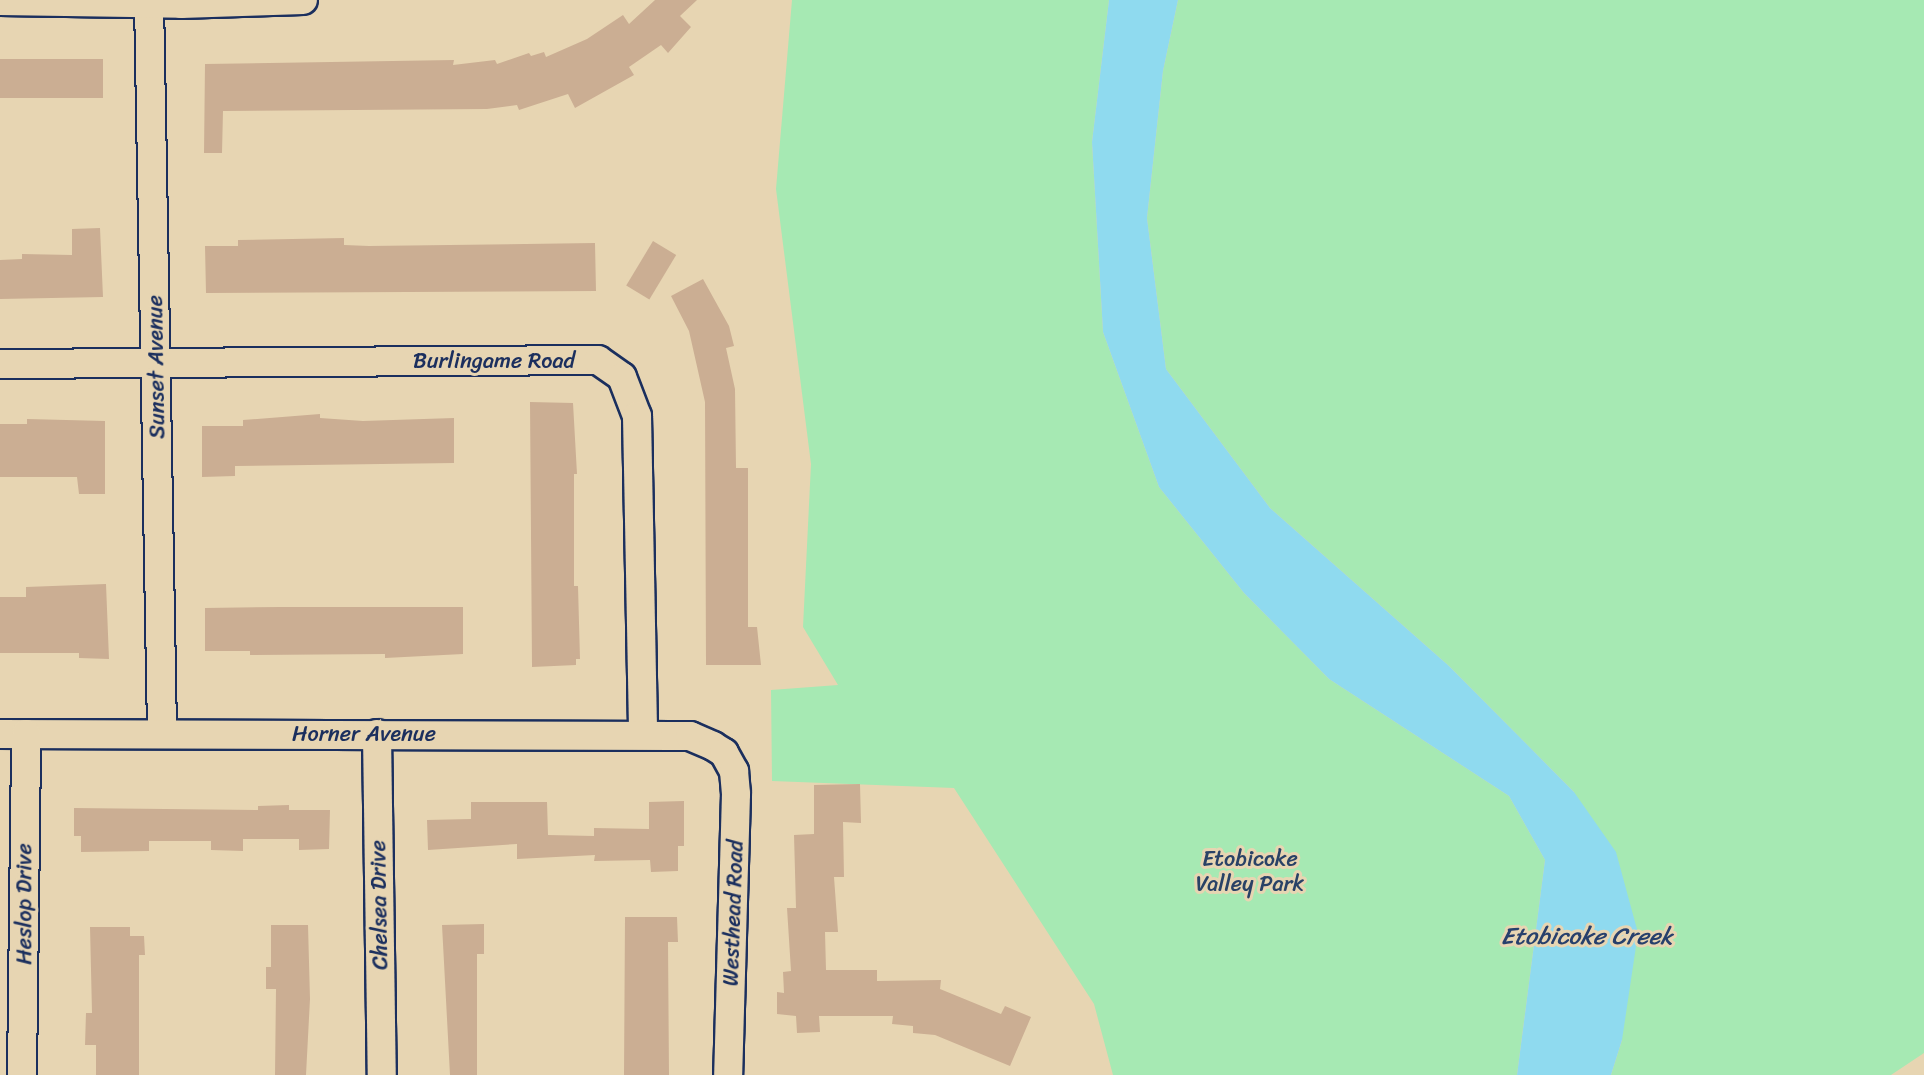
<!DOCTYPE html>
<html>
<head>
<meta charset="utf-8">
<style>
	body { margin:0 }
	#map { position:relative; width:1924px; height:1075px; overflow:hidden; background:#e7d5b2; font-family:Sriracha,sans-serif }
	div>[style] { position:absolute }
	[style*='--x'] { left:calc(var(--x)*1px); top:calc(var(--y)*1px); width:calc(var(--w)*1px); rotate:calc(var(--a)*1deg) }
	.green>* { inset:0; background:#a6e9b3 }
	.water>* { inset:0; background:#8fdaef }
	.building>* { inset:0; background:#cbae93; transform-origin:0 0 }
	.roads { filter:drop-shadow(2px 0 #1b2f5e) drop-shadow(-2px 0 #1b2f5e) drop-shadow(0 2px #1b2f5e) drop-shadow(0 -2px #1b2f5e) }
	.minor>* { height:28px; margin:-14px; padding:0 14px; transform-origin:14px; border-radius:14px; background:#e7d5b2 }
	span { translate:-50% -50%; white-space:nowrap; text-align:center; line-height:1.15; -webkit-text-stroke:6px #e7d5b2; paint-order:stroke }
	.street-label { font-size:22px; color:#1b2f5e }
	.park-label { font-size:22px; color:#294266 }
	.water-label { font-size:24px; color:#27406c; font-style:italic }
</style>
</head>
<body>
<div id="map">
	<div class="green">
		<i style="clip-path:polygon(792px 0,1109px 0,1092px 142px,1103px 332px,1159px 487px,1244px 593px,1329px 679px,1509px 796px,1545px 860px,1517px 1075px,1113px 1075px,1094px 1004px,954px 788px,772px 781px,771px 690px,838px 685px,803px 627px,811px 464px,776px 189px)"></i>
		<i style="clip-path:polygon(1178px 0,1924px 0,1924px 1053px,1891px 1075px,1611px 1075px,1622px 1040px,1574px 792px,1449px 666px,1270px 508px,1166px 369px,1147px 218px,1163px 71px)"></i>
	</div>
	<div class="water">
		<i style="clip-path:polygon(1109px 0,1178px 0,1163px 71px,1147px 218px,1166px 369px,1270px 508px,1449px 666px,1574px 792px,1616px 852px,1638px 933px,1622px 1040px,1611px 1075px,1517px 1075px,1545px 860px,1509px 796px,1329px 679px,1244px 593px,1159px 487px,1103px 332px,1092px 142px)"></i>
	</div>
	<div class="building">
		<i style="clip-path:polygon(655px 0,697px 0,680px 16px,691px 27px,668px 53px,661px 45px,629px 67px,634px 75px,575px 108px,568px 94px,519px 110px,517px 105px,487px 109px,223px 111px,222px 153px,204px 153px,205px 64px,454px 60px,453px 65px,495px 60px,497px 64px,529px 53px,531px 56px,544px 52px,546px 57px,587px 39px,623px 15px,629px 24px)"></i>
		<i style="left:0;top:59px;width:103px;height:39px"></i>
		<i style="clip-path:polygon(100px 228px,103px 297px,0 299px,0 260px,22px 259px,22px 254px,72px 255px,72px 229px)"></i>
		<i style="clip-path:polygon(344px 238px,344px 245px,369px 246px,595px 243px,596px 291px,206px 293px,205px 246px,238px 246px,238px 240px)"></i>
		<i style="left:653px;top:241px;width:27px;height:52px;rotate:31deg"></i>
		<i style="clip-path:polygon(703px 279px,729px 326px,734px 346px,726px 348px,735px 389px,736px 468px,748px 468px,748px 627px,757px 627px,761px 665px,706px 665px,705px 402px,689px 331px,671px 296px)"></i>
		<i style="clip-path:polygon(530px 402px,573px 403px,577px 474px,574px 474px,574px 586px,578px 586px,580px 659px,576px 659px,576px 665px,532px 667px)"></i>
		<i style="clip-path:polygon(320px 414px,320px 418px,363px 421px,454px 418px,454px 463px,235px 466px,235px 476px,202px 477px,202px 426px,243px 426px,243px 420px)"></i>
		<i style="clip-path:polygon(27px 419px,105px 421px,105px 494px,79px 494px,77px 477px,0 477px,0 424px,27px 424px)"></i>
		<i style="clip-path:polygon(106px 584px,109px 659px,79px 658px,79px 653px,0 653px,0 597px,26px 597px,26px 587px)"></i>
		<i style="clip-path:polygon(281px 607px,463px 607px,463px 654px,385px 658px,385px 654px,250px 655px,250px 651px,205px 651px,205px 608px)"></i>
		<i style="clip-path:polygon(860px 784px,861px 823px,843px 822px,844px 877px,834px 877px,838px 932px,825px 932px,826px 970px,877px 970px,877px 981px,941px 980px,940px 989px,1001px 1014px,1005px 1006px,1031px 1017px,1010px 1066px,935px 1035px,913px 1033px,913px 1026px,892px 1024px,893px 1016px,819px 1016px,820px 1032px,797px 1033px,796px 1016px,777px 1014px,777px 992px,784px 993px,783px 972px,791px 971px,787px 908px,796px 908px,794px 835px,814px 834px,814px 785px)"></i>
		<i style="clip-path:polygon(684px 801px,684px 846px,678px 846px,678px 871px,651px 872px,650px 860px,594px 861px,595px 855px,517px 859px,517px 844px,428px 850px,427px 820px,471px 819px,471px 802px,547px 802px,548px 835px,594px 836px,594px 828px,649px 829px,649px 802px)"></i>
		<i style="clip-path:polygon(289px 805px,289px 810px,330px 810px,329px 849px,299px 850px,299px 839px,243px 839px,243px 851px,211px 850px,211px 841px,149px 841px,149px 851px,81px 852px,81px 836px,74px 836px,74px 808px,258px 810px,258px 806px)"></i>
		<i style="clip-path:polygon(625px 917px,677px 917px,678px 942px,668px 942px,669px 1075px,624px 1075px)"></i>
		<i style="clip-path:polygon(484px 924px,484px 954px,477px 954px,477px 1075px,450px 1075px,442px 925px)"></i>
		<i style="clip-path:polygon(271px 925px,308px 925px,310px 999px,306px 1075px,275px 1075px,276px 989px,266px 989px,266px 967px,271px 967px)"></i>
		<i style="clip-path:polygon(90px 927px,130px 927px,130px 936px,144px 936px,145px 955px,139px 955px,139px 1075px,96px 1075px,96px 1045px,85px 1045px,86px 1013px,92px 1013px)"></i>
	</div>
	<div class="roads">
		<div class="minor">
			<i style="--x:149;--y:0;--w:733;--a:88.98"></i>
			<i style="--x:0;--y:1;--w:181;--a:0.9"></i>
			<i style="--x:181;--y:4;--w:122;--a:-1.9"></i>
			<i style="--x:0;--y:364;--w:598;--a:-0.38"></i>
			<i style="--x:598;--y:360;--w:29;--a:35"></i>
			<i style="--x:622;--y:377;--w:42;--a:69"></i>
			<i style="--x:637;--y:416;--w:319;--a:88.9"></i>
			<i style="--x:0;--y:734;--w:675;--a:0.17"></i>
			<i style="--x:675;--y:736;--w:15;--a:0"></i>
			<i style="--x:690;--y:736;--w:25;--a:23"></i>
			<i style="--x:713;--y:746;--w:13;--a:32"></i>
			<i style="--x:724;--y:753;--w:21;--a:61"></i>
			<i style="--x:734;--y:771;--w:23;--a:85"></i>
			<i style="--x:736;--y:794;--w:281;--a:91.6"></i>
			<i style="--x:377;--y:734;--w:341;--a:89.2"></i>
			<i style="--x:22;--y:1075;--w:341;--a:-89.3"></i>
		</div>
	</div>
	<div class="street-label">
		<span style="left:494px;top:361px">Burlingame Road</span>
		<span style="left:156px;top:367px;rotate:-91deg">Sunset Avenue</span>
		<span style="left:364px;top:734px">Horner Avenue</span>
		<span style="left:24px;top:904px;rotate:-90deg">Heslop Drive</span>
		<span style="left:379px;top:905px;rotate:-91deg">Chelsea Drive</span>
		<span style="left:733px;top:913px;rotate:-88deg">Westhead Road</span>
	</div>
	<div class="park-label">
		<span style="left:1250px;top:871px">Etobicoke<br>Valley Park</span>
	</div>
	<div class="water-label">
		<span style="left:1587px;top:937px">Etobicoke Creek</span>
	</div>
</div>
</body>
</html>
